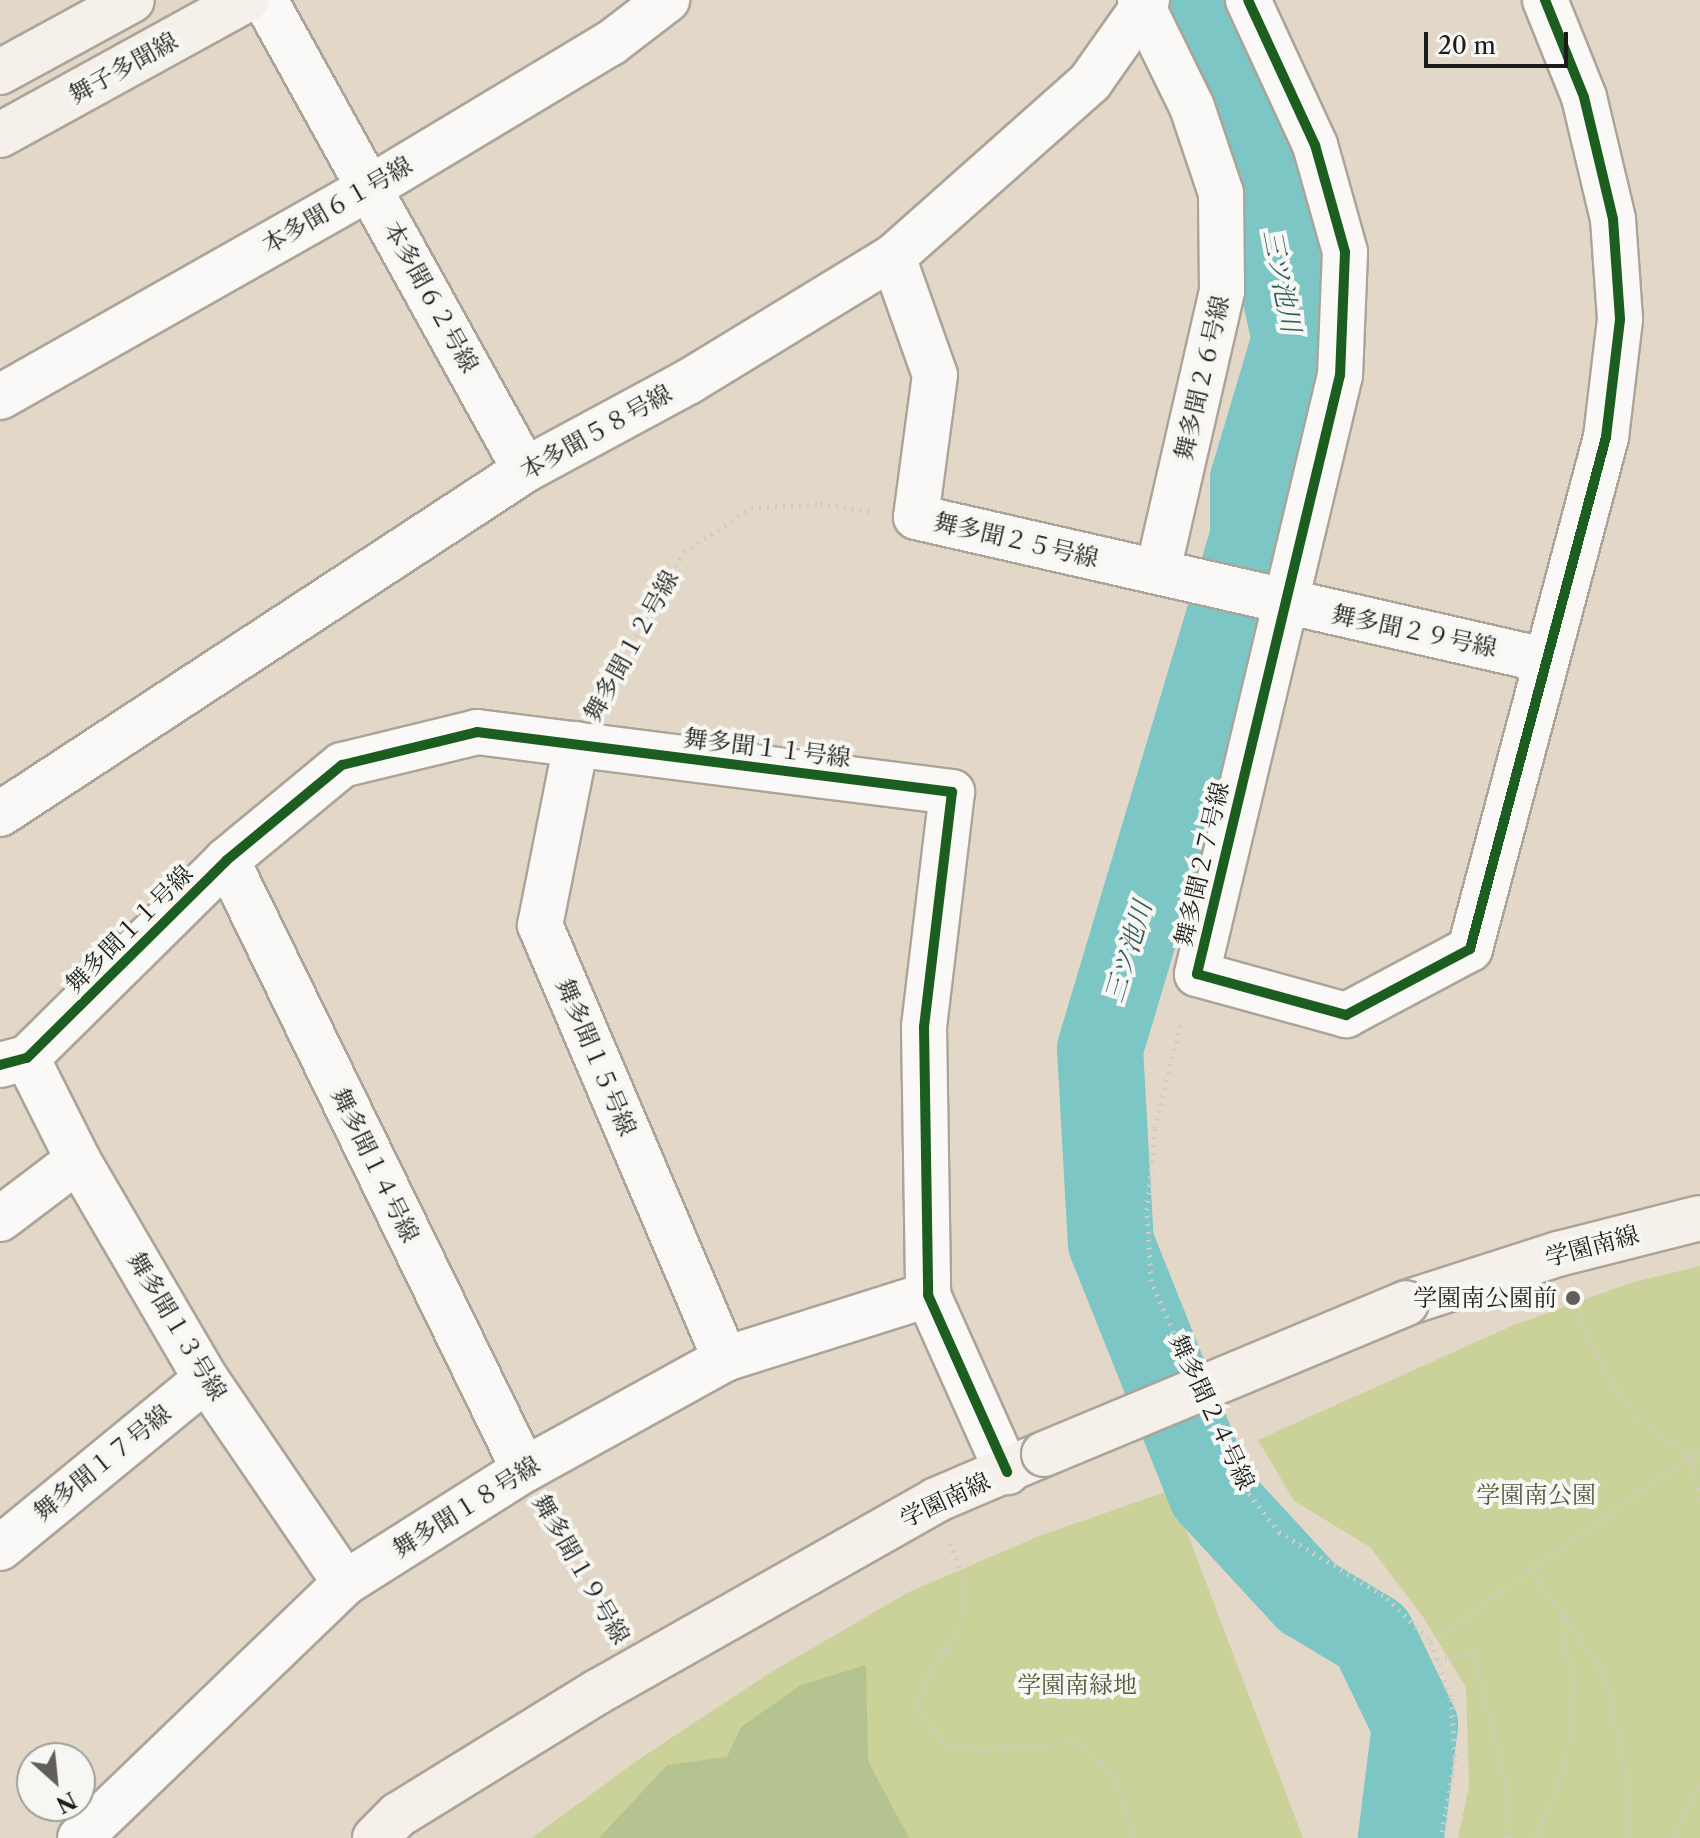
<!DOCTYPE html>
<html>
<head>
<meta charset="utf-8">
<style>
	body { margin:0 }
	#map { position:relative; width:1700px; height:1838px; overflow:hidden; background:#e3d8c7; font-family:"Libre Caslon Text","Noto Serif JP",serif }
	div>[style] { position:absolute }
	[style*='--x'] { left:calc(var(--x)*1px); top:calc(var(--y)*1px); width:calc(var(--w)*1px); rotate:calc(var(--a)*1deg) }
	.green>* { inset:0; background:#cad299 }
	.forest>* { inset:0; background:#b5c391 }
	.river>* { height:86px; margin:-43px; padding:0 43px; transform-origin:43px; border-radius:43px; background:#7cc6c6 }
	.path>* { height:5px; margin-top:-2.5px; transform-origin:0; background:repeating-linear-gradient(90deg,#cfccc8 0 2px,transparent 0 8px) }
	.roads { filter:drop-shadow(2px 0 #aba499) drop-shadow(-2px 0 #aba499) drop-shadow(0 2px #aba499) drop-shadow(0 -2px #aba499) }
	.street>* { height:44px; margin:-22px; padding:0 22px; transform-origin:22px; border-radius:22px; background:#fbf9f7 }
	.secondary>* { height:44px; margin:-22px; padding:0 22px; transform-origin:22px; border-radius:22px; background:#f5f0e9 }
	.bridges { filter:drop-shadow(2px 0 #aba499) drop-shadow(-2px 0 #aba499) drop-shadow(0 2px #aba499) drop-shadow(0 -2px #aba499) }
	.secondary-bridge>* { height:44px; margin:-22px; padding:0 22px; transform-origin:22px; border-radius:22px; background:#f5f0e9 }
	.cycleway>* { height:10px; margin:-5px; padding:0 5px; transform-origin:5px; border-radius:5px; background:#1b5e20 }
	.dots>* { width:22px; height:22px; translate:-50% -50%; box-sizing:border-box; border:4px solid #f6f6f2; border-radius:50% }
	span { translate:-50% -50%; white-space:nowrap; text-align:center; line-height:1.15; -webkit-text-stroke:8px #f6f6f2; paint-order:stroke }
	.street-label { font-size:24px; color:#1c1c1c }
	.poi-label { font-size:24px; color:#1c1c1c }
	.right { translate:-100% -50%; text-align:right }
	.park-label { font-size:24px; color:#525a3a }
	.water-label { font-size:26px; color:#315d60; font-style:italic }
	.north { position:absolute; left:16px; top:1742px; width:80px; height:80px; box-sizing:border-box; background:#f6f6f2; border:2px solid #9f9f9c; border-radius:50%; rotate:153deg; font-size:22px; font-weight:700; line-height:32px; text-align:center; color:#1c1c1c }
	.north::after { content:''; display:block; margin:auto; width:28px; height:36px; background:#625e58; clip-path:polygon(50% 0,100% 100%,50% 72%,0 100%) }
	.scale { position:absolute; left:1424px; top:32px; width:144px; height:36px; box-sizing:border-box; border:4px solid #1c1c1c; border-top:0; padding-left:10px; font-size:24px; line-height:28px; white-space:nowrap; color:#1c1c1c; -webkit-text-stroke:6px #f6f6f2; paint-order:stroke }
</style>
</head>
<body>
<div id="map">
	<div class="green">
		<i style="clip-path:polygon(1700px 1266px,1700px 1838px,1458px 1838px,1469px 1787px,1466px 1687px,1423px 1617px,1370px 1547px,1294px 1501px,1258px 1440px,1514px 1325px,1630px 1283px)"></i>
		<i style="clip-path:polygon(1171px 1490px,1303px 1838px,532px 1838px,635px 1762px,768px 1674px,909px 1592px,1039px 1536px)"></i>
	</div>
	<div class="forest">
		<i style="clip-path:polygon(866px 1665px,868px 1761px,909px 1838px,599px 1838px,667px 1765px,727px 1757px,741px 1727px,801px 1685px)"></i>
	</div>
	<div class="river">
		<i style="--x:1187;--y:0;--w:126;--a:62.6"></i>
		<i style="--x:1245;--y:112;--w:232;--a:77.6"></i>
		<i style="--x:1295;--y:339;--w:147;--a:106.6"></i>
		<i style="--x:1253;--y:480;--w:57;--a:90"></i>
		<i style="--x:1253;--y:537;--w:534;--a:106.64"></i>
		<i style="--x:1100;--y:1049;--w:194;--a:86.8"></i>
		<i style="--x:1111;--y:1243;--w:269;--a:68.2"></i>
		<i style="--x:1211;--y:1493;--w:142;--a:47.3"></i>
		<i style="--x:1307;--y:1597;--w:76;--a:31"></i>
		<i style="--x:1372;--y:1636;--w:99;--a:64.2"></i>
		<i style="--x:1415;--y:1725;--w:114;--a:97.1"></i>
	</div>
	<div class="path">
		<i style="--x:601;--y:699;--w:169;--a:-60.5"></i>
		<i style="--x:684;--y:552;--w:80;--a:-33.3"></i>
		<i style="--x:751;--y:508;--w:69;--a:-3.3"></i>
		<i style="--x:820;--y:504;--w:51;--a:7.8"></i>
		<i style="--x:1572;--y:1297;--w:57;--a:68.4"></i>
		<i style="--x:1593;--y:1350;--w:80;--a:57.7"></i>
		<i style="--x:1636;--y:1418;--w:77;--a:33.9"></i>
		<i style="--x:1180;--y:1347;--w:72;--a:-113.7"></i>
		<i style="--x:1151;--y:1281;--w:71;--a:-93.2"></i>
		<i style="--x:1147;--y:1210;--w:82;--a:-84.4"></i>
		<i style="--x:1155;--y:1128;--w:112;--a:-76.1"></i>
		<i style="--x:1219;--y:1432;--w:60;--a:65.6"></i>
		<i style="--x:1244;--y:1487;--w:57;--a:52.1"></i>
		<i style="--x:1279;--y:1532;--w:127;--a:31.4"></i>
		<i style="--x:1387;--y:1598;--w:62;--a:45"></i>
		<i style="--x:1431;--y:1642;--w:60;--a:70.7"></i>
		<i style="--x:1451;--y:1699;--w:60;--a:86.2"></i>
		<i style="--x:1455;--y:1759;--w:80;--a:100"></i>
		<i style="--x:1691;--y:1457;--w:42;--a:77.6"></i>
		<i style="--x:546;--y:1509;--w:138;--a:59.9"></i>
		<i style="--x:950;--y:1543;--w:41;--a:70.3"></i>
		<i style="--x:964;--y:1582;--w:46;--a:95"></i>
		<i style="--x:960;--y:1628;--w:61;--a:123.7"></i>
		<i style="--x:926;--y:1679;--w:31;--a:107"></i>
		<i style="--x:917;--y:1709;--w:48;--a:50"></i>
		<i style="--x:948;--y:1746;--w:33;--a:7"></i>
		<i style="--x:981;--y:1750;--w:94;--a:-4.9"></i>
		<i style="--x:1075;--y:1742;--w:47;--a:38.1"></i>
		<i style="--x:1112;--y:1771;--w:71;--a:71.1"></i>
		<i style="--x:1529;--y:1567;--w:60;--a:54.5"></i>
		<i style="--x:1431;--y:1642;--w:331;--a:-35.7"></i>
		<i style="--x:1437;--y:1660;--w:36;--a:-9"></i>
		<i style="--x:1473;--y:1654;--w:130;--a:75.7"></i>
		<i style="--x:1505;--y:1780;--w:58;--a:88"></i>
		<i style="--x:1536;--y:1838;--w:86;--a:-68.8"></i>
		<i style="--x:1567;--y:1758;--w:80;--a:-84.3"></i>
		<i style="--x:1575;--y:1678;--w:31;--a:-111"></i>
		<i style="--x:1564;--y:1649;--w:33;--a:-90"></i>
		<i style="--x:1564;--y:1616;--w:73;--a:55.7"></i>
		<i style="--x:1605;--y:1676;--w:96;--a:78"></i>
		<i style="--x:1625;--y:1770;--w:68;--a:85.8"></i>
		<i style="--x:1673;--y:1838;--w:61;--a:-63.9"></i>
	</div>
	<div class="roads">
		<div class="street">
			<i style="--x:265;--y:0;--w:537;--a:61.05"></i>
			<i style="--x:1147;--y:0;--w:8;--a:120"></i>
			<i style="--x:1143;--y:7;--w:111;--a:63.9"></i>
			<i style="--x:1192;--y:107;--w:91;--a:71.4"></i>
			<i style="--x:1221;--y:193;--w:98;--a:89.4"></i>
			<i style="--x:1222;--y:291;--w:287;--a:102.9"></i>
			<i style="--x:1248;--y:0;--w:160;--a:65.2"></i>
			<i style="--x:1315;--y:145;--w:111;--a:74.3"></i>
			<i style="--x:1345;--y:252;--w:123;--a:92.3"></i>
			<i style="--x:1340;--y:375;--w:616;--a:103.43"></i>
			<i style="--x:1197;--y:974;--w:155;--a:15.4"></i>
			<i style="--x:1346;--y:1015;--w:140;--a:-28"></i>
			<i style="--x:1470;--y:949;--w:530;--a:-75.12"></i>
			<i style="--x:1606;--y:437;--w:119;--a:-83.2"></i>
			<i style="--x:1620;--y:319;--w:100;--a:-94"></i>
			<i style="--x:1613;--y:219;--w:125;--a:-103.4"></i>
			<i style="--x:1584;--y:97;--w:105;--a:-111.9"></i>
			<i style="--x:893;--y:257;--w:125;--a:70.4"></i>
			<i style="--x:935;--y:375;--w:143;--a:97.6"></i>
			<i style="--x:916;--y:517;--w:644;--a:12.83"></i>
			<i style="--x:0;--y:397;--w:426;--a:-29.5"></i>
			<i style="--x:371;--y:187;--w:280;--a:-31"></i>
			<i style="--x:611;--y:43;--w:71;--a:-37.5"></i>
			<i style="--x:576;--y:744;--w:185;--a:101.2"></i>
			<i style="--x:540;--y:925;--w:472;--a:66.9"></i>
			<i style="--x:0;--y:814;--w:628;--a:-33.23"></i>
			<i style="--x:525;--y:470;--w:185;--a:-28.4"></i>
			<i style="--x:688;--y:382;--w:240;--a:-31.4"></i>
			<i style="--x:893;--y:257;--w:264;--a:-41.6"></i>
			<i style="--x:1090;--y:82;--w:92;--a:-54.8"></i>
			<i style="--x:1143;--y:7;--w:8;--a:-113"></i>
			<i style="--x:227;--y:860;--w:678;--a:64.04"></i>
			<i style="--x:27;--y:1058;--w:114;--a:63.4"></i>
			<i style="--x:78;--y:1160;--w:254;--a:59.7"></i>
			<i style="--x:206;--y:1379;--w:247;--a:55.7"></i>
			<i style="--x:0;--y:1065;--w:28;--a:-15"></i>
			<i style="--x:27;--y:1058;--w:281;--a:-44.7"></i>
			<i style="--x:227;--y:860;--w:149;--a:-39.6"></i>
			<i style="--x:342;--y:765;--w:139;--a:-13.7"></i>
			<i style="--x:477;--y:732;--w:479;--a:7.2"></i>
			<i style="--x:952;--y:792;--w:237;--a:96.8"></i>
			<i style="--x:924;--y:1027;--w:268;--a:89.1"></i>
			<i style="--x:928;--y:1295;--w:194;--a:65.9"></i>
			<i style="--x:0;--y:1219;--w:98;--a:-37.1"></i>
			<i style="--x:0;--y:1548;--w:266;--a:-39.4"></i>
			<i style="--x:80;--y:1838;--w:368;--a:-43.9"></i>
			<i style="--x:345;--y:1583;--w:212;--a:-32.3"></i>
			<i style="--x:524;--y:1470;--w:230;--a:-28.9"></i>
			<i style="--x:725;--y:1359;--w:213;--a:-17.5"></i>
		</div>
		<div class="secondary">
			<i style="--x:0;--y:72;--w:150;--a:-28.6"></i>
			<i style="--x:0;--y:135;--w:281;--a:-28.8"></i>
			<i style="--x:1406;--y:1303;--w:160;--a:-17.9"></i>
			<i style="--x:1558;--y:1254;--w:146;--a:-14.2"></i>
			<i style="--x:375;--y:1838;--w:33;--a:-45"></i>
			<i style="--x:398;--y:1815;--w:236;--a:-31.7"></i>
			<i style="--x:599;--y:1691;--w:387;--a:-29.5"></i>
			<i style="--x:936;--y:1500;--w:117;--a:-23.1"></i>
		</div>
	</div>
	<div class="bridges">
		<div class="secondary-bridge">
			<i style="--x:1044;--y:1454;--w:392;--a:-22.6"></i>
		</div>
	</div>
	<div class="cycleway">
		<i style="--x:1248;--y:0;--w:160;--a:65.2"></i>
		<i style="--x:1315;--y:145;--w:111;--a:74.3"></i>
		<i style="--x:1345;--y:252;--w:123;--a:92.3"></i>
		<i style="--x:1340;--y:375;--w:616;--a:103.43"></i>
		<i style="--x:1197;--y:974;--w:155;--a:15.4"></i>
		<i style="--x:1346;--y:1015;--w:140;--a:-28"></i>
		<i style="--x:1470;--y:949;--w:530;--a:-75.12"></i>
		<i style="--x:1606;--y:437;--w:119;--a:-83.2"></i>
		<i style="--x:1620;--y:319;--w:100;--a:-94"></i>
		<i style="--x:1613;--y:219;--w:125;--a:-103.4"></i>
		<i style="--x:1584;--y:97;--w:105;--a:-111.9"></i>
		<i style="--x:0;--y:1065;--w:28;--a:-15"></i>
		<i style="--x:27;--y:1058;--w:281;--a:-44.7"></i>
		<i style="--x:227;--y:860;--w:149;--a:-39.6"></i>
		<i style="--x:342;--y:765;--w:139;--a:-13.7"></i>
		<i style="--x:477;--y:732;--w:479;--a:7.2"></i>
		<i style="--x:952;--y:792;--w:237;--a:96.8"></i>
		<i style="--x:924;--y:1027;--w:268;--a:89.1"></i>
		<i style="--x:928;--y:1295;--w:194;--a:65.9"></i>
	</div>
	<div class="dots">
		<i style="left:1573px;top:1298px;background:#625e58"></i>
	</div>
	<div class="street-label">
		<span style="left:123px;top:68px;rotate:-29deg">舞子多聞線</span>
		<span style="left:337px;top:205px;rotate:-30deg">本多聞６１号線</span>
		<span style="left:431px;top:297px;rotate:61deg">本多聞６２号線</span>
		<span style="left:1202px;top:378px;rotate:-77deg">舞多聞２６号線</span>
		<span style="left:596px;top:432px;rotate:-29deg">本多聞５８号線</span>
		<span style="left:1016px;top:540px;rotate:13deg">舞多聞２５号線</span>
		<span style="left:1414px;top:631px;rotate:12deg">舞多聞２９号線</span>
		<span style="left:631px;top:646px;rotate:-61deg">舞多聞１２号線</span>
		<span style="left:767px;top:748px;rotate:7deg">舞多聞１１号線</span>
		<span style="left:1202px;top:864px;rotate:-77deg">舞多聞２７号線</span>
		<span style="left:129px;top:929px;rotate:-45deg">舞多聞１１号線</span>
		<span style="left:596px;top:1057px;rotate:67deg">舞多聞１５号線</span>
		<span style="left:375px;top:1165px;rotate:64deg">舞多聞１４号線</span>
		<span style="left:1592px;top:1246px;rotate:-15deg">学園南線</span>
		<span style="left:177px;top:1326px;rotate:59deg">舞多聞１３号線</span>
		<span style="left:1212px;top:1412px;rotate:65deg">舞多聞２４号線</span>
		<span style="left:102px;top:1463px;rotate:-39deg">舞多聞１７号線</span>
		<span style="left:945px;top:1500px;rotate:-25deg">学園南線</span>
		<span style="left:466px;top:1507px;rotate:-32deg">舞多聞１８号線</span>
		<span style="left:581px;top:1569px;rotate:60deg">舞多聞１９号線</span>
	</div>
	<div class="poi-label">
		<span class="right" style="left:1557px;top:1298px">学園南公園前</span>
	</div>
	<div class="park-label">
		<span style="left:1536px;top:1495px">学園南公園</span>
		<span style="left:1077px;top:1685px">学園南緑地</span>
	</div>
	<div class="water-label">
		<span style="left:1281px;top:281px;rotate:79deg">三ツ池川</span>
		<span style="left:1129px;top:952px;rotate:-73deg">三ツ池川</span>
	</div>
	<div class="north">N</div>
	<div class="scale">20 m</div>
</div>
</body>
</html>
